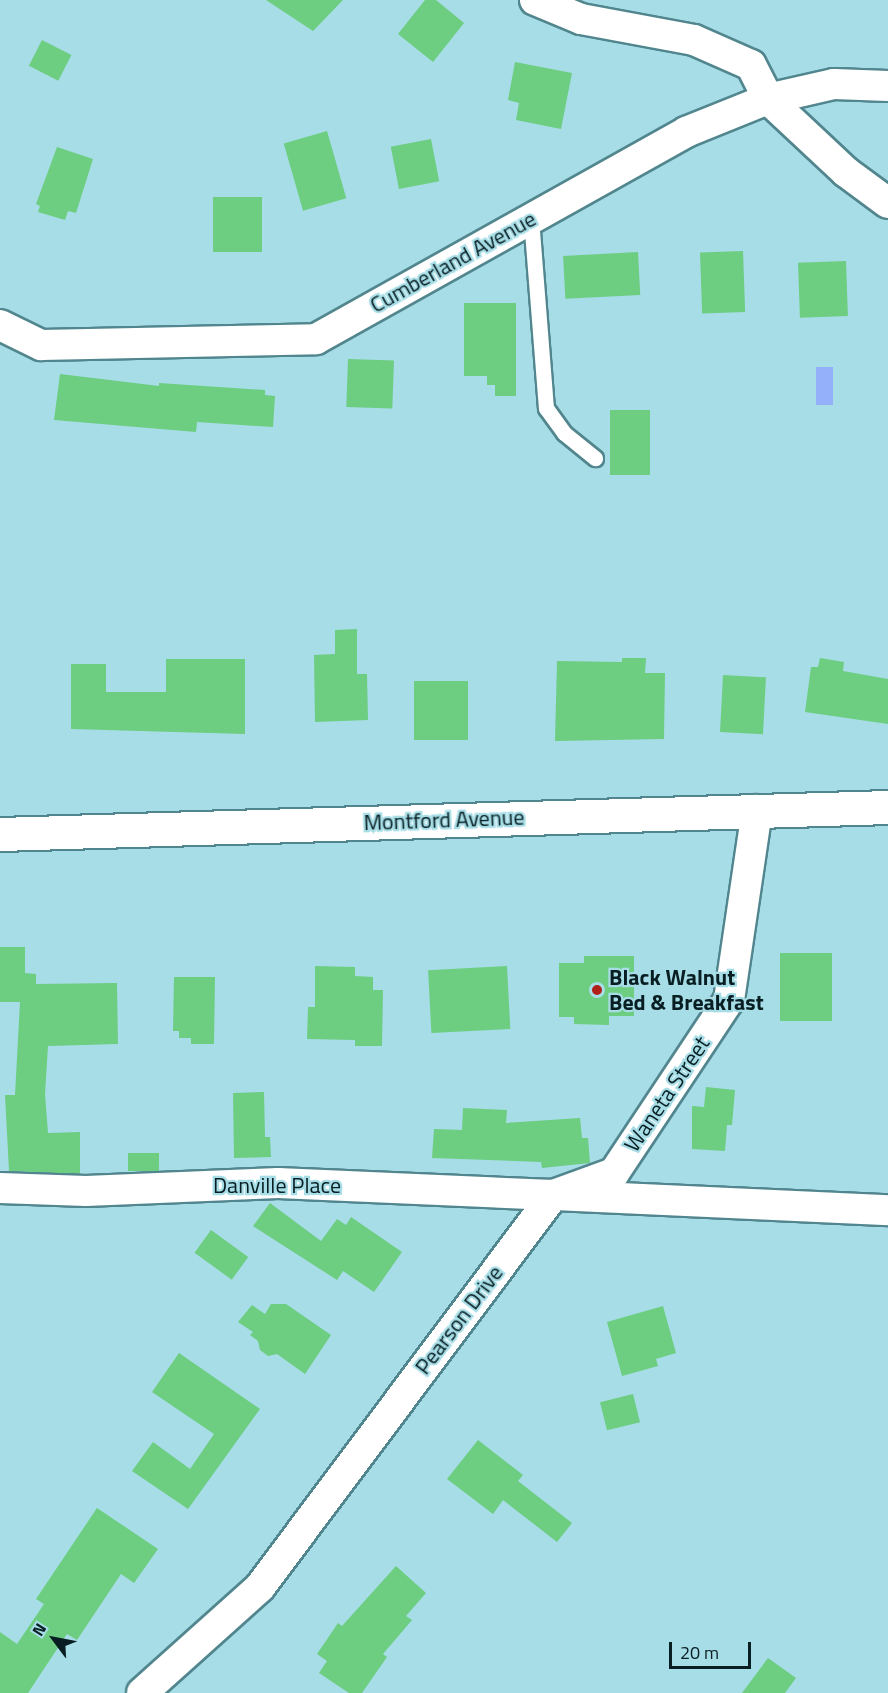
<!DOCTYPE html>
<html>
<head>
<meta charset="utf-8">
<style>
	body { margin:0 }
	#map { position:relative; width:888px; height:1693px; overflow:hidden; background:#a7dde6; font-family:"Titillium Web",sans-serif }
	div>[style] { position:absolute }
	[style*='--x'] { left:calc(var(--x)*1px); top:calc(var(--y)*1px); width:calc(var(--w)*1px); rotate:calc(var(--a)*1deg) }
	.water>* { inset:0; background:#95b0fb; transform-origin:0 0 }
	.building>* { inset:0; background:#6dcd81; transform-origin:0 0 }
	.roads { filter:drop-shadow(2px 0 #52868e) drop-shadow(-2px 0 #52868e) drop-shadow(0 2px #52868e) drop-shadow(0 -2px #52868e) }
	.service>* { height:15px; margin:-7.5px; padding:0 7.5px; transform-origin:7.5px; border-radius:7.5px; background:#fff }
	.minor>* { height:30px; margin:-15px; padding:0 15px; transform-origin:15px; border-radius:15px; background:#fff }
	.tertiary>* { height:33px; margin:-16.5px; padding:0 16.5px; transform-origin:16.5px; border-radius:16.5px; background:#fff }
	.dots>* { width:16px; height:16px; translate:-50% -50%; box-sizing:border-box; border:3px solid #a7dde6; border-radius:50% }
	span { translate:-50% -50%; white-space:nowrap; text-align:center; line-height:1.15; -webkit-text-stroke:4.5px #a7dde6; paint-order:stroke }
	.street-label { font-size:22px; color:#081e22 }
	.poi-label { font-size:22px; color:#081e22; font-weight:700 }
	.left { translate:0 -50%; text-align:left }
	.north { position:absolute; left:24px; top:1609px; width:60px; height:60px; -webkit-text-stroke:4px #a7dde6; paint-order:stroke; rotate:302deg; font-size:16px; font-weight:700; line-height:24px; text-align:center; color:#081e22 }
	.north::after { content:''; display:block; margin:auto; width:21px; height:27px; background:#081e22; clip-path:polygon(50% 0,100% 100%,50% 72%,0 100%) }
	.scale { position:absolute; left:669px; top:1642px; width:82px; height:27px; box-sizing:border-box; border:3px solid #081e22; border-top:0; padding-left:8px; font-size:18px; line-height:21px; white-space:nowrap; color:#081e22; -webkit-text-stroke:4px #a7dde6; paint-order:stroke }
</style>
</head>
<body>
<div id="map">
	<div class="water">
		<i style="left:816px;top:367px;width:17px;height:38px"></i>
	</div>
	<div class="building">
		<i style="clip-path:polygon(266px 0,343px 0,313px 31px)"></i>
		<i style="clip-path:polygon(425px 0,436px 0,464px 23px,433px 62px,398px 34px)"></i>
		<i style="left:42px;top:40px;width:33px;height:29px;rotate:27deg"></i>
		<i style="clip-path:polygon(515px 62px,572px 73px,561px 129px,516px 120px,519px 103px,508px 100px)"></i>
		<i style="left:327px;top:131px;width:70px;height:45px;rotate:74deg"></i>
		<i style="left:431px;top:139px;width:43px;height:41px;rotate:79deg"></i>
		<i style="clip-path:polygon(57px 147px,93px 159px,76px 213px,68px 211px,65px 220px,38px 212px,40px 206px,36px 204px)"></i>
		<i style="left:213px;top:197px;width:49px;height:55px"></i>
		<i style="left:743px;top:251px;width:61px;height:43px;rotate:88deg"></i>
		<i style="left:638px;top:252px;width:43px;height:75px;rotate:87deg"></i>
		<i style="left:846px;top:261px;width:55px;height:48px;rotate:88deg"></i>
		<i style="clip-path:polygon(464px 303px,516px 303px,516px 396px,495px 396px,495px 385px,487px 385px,487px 376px,464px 376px)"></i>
		<i style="left:348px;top:359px;width:46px;height:48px;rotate:2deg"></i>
		<i style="clip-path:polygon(60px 374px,159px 386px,159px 383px,265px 390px,265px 395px,275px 396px,273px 427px,197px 422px,196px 432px,54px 420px)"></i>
		<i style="left:610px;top:410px;width:40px;height:65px"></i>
		<i style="clip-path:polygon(357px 629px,357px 674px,367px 674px,368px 720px,315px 722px,314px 655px,335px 654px,335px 630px)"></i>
		<i style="clip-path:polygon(622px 658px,646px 658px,645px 673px,665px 673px,664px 739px,555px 741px,557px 661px,622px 662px)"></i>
		<i style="clip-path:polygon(820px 658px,844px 662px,843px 671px,888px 679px,888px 724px,805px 712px,811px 667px,818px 667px)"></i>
		<i style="clip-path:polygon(166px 659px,245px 659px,245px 734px,71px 729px,71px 664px,106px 664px,106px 692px,166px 692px)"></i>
		<i style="left:723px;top:675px;width:43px;height:57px;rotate:3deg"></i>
		<i style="left:414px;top:681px;width:54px;height:59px"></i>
		<i style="clip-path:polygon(0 947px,25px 947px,25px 973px,36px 974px,36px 984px,117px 983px,118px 1044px,48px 1046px,45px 1094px,48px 1133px,80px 1132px,80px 1174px,9px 1171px,5px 1095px,15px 1095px,20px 1002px,0 1002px)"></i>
		<i style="left:832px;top:953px;width:68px;height:52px;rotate:90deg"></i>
		<i style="clip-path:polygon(584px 956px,634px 956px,634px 1016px,609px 1016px,609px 1025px,574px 1024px,574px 1017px,559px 1017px,559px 963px,584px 963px)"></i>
		<i style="clip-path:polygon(315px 966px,355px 967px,355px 976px,373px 977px,373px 990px,383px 990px,382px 1046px,355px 1046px,355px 1040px,307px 1039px,308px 1007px,315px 1007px)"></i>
		<i style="left:507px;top:966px;width:63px;height:79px;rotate:87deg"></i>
		<i style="clip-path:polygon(174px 977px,215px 977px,214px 1044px,191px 1044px,191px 1038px,179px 1038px,179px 1031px,173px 1031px)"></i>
		<i style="clip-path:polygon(706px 1087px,735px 1090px,732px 1125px,727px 1125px,725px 1151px,692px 1149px,692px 1106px,704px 1107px)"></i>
		<i style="clip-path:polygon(264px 1092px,265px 1137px,270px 1137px,271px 1157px,234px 1158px,233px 1093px)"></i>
		<i style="clip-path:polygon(463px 1108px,507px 1110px,506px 1123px,580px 1118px,582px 1138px,588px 1138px,590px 1163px,542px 1168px,541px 1162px,432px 1158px,434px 1129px,462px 1130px)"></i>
		<i style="left:159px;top:1153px;width:18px;height:31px;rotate:90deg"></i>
		<i style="clip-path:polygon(270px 1203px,321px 1241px,337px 1219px,346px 1225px,351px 1217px,402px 1252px,374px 1292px,343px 1271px,337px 1280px,253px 1226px)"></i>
		<i style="left:211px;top:1230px;width:46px;height:28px;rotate:36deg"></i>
		<i style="clip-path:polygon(271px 1304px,286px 1304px,331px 1335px,305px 1374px,277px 1354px,268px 1356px,260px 1350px,258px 1341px,250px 1335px,253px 1332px,238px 1322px,252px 1305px,265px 1314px)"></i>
		<i style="clip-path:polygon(663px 1306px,676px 1353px,656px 1359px,658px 1366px,622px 1376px,607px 1322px)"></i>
		<i style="clip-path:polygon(179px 1353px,260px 1409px,188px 1509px,132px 1471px,153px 1442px,190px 1469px,214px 1434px,152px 1392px)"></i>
		<i style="left:633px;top:1394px;width:29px;height:34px;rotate:76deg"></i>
		<i style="clip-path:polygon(478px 1440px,523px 1475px,518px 1481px,572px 1523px,557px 1542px,503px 1500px,493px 1514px,447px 1479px)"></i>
		<i style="clip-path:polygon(97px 1508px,158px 1549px,134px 1583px,121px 1574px,77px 1640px,67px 1634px,28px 1693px,0 1693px,0 1632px,17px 1644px,44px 1604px,36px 1599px)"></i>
		<i style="clip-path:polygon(396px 1566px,426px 1593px,406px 1616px,412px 1620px,383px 1654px,387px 1657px,362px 1693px,349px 1693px,319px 1673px,327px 1661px,317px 1654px,338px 1623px,342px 1626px)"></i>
		<i style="clip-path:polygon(768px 1658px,796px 1678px,785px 1693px,742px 1693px)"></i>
	</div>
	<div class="roads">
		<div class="service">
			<i style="--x:531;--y:218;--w:191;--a:85.5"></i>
			<i style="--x:546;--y:408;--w:31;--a:54"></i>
			<i style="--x:564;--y:433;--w:40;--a:39"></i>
		</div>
		<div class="minor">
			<i style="--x:535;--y:0;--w:50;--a:22.4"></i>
			<i style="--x:581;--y:19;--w:115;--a:10.5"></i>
			<i style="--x:694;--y:40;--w:62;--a:23.7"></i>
			<i style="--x:751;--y:65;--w:38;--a:63"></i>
			<i style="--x:768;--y:99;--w:107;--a:43.1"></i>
			<i style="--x:846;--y:172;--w:52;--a:36.4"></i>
			<i style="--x:0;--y:325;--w:46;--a:26"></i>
			<i style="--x:41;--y:345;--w:275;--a:-1.2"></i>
			<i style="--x:316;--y:339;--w:424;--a:-29.2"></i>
			<i style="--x:686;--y:132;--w:88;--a:-21.9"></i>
			<i style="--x:768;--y:99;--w:68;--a:-12.8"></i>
			<i style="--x:834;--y:84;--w:54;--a:2.1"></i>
			<i style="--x:0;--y:1188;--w:86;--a:2"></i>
			<i style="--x:86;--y:1191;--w:192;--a:-2.4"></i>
			<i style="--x:278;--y:1183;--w:275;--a:2.5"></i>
			<i style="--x:553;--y:1195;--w:65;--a:-19.8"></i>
			<i style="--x:614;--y:1173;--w:208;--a:-56.4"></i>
			<i style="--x:729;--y:1000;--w:192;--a:-81.6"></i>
			<i style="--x:142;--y:1693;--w:159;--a:-41.9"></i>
			<i style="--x:260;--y:1587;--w:489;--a:-53.2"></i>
			<i style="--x:553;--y:1195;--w:335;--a:2.6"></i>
		</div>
		<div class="tertiary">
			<i style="--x:0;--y:834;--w:888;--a:-1.74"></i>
		</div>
	</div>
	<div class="dots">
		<i style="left:597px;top:990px;background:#b02019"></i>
	</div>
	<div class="street-label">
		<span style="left:453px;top:262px;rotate:-29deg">Cumberland Avenue</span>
		<span style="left:444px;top:820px;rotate:-2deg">Montford Avenue</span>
		<span style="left:667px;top:1094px;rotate:-56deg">Waneta Street</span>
		<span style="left:277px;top:1186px">Danville Place</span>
		<span style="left:459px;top:1320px;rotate:-53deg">Pearson Drive</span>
	</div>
	<div class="poi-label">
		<span class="left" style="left:609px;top:990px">Black Walnut<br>Bed &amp; Breakfast</span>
	</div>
	<div class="north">N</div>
	<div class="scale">20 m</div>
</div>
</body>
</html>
